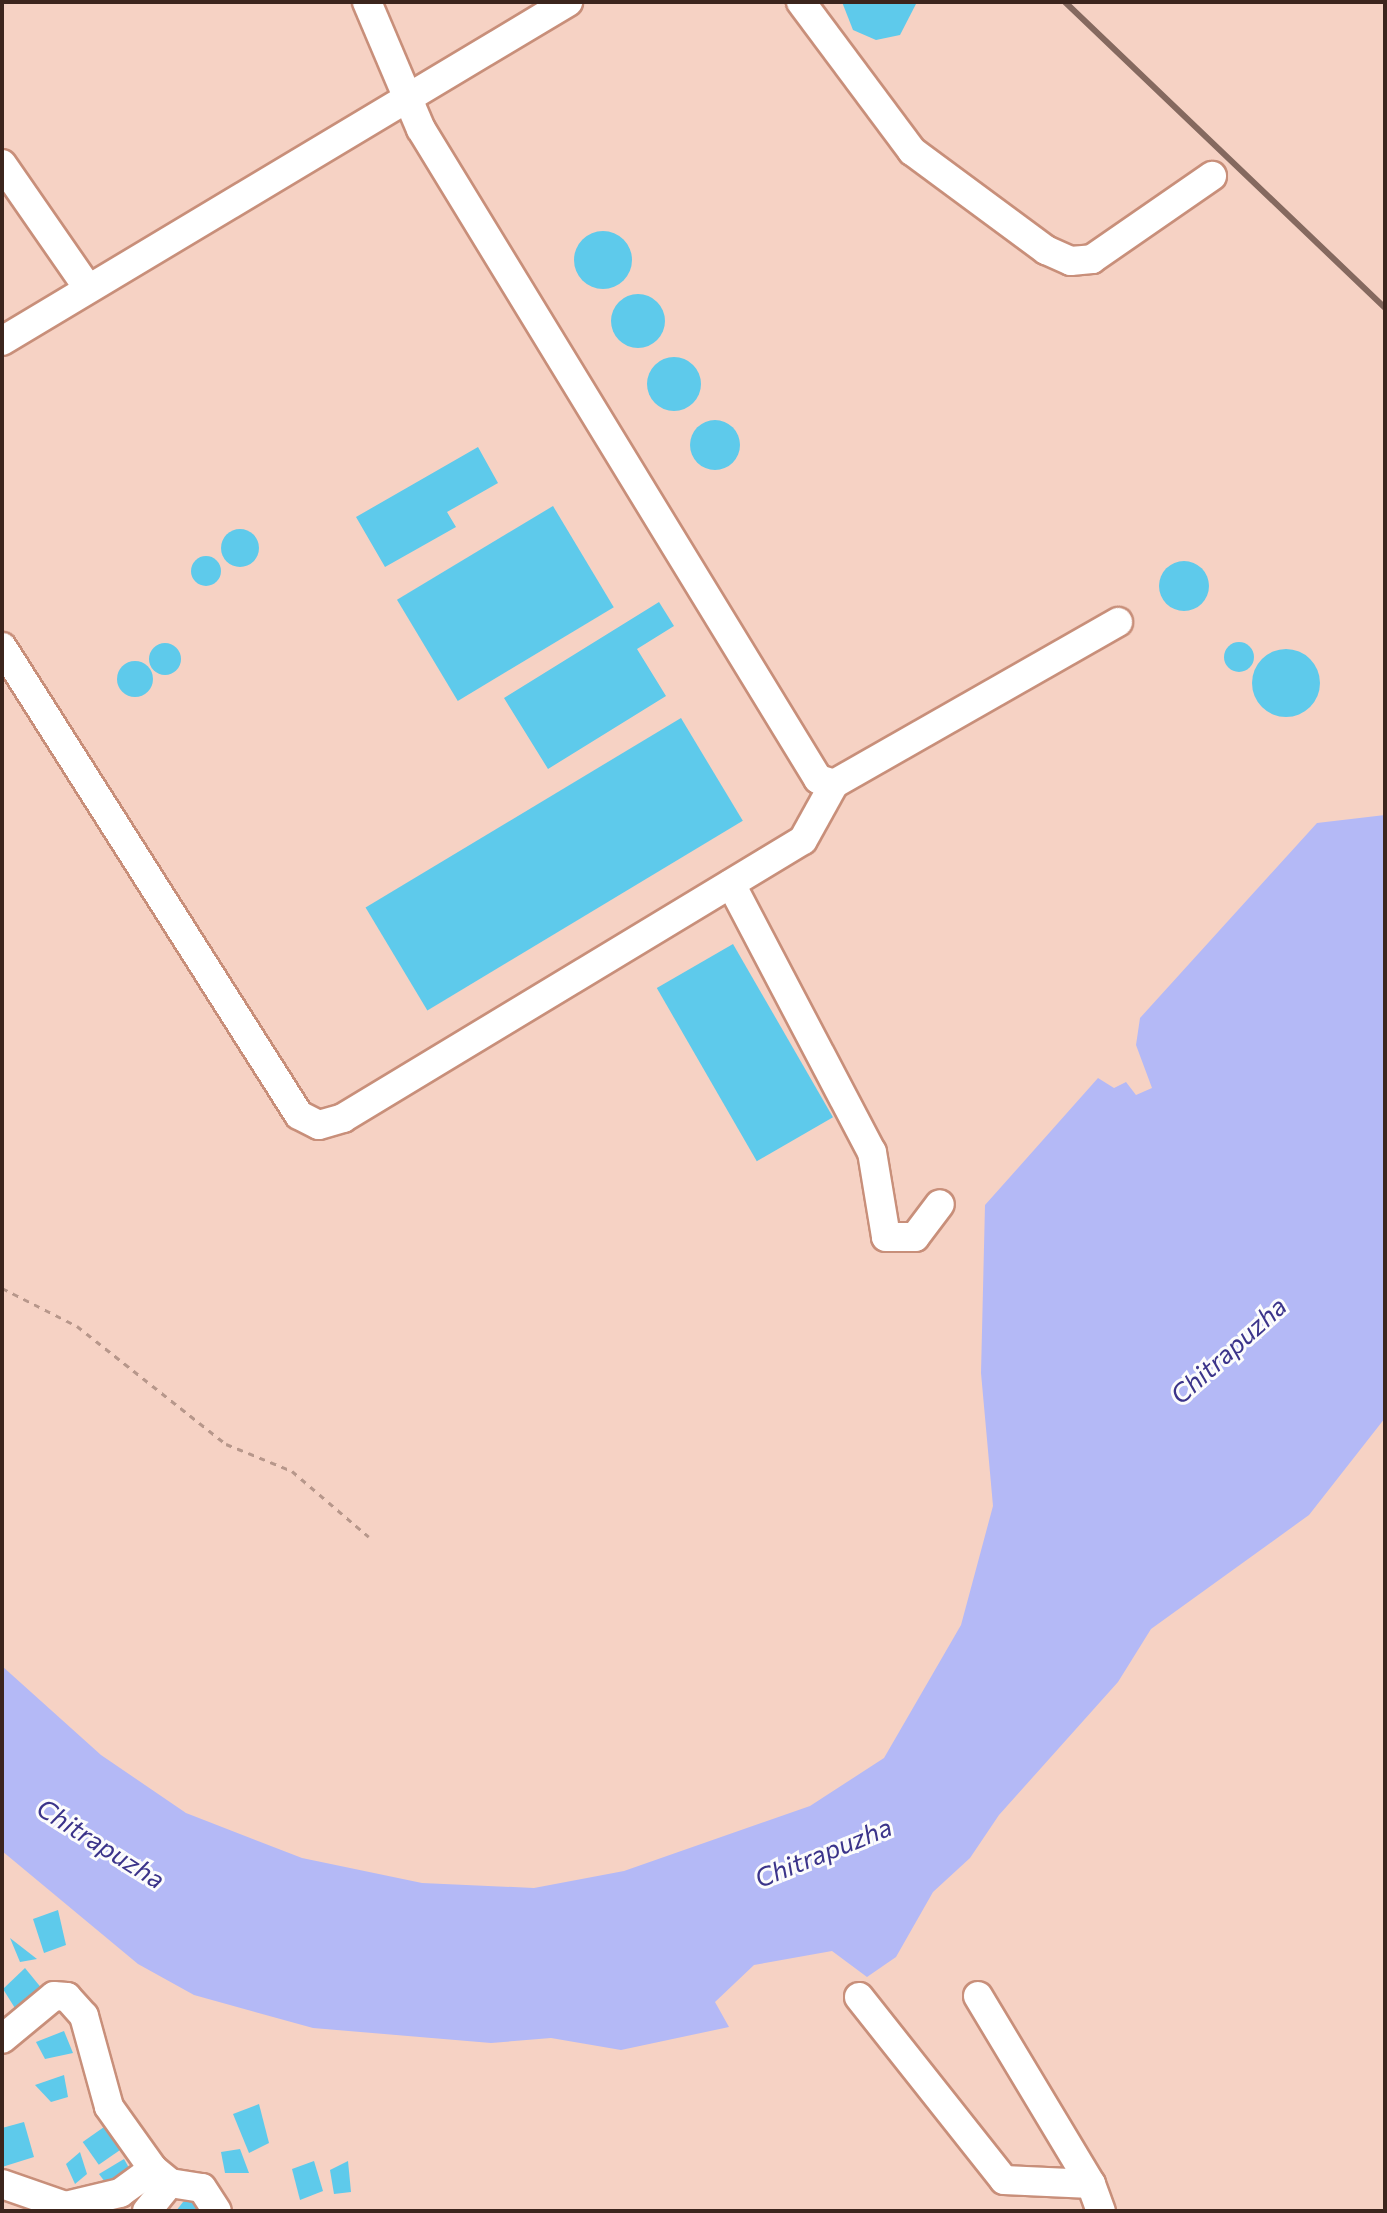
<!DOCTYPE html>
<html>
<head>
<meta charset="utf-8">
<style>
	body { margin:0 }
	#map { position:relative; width:1387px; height:2213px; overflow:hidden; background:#f6d2c4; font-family:Commissioner,sans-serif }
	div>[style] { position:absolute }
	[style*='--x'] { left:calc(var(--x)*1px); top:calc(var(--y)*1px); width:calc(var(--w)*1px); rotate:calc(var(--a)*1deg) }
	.water>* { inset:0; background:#b4b9f6 }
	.building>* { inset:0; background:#5ecaeb; transform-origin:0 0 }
	.round { border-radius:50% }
	.path>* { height:3px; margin-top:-1.5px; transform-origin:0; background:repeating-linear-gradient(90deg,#b7978b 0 6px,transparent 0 12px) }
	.roads { filter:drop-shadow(2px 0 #c88f7a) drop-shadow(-2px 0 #c88f7a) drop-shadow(0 2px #c88f7a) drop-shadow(0 -2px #c88f7a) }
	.minor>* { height:28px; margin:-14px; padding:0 14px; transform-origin:14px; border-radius:14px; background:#fff }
	.rail>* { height:6px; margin:-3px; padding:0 3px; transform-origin:3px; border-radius:3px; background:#85695f }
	span { translate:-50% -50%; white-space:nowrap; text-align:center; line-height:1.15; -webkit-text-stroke:6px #fcfcfc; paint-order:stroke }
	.water-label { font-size:26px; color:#3b348a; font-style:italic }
	.frame { position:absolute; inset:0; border:4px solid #3c251d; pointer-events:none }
</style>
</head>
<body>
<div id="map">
	<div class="water">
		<i style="clip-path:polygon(1385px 815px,1385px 1418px,1309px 1515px,1151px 1629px,1118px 1682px,999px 1815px,970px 1858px,933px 1892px,896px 1957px,867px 1977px,832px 1951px,754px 1965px,715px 2002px,729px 2027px,621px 2050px,551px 2038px,491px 2043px,313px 2028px,194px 1995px,138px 1964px,2px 1851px,2px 1666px,101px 1755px,186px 1813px,302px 1858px,422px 1883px,534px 1888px,624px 1871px,810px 1806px,884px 1758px,961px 1625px,993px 1506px,981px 1373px,985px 1205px,1098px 1078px,1114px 1088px,1126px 1082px,1136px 1095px,1152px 1088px,1136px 1045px,1140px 1018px,1317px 823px)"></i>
	</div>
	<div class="building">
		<i style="clip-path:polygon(842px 2px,917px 2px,900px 35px,876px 40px,853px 30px)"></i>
		<i class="round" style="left:574px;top:231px;width:58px;height:58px"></i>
		<i class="round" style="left:611px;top:294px;width:54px;height:54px"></i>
		<i class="round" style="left:647px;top:357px;width:54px;height:54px"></i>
		<i class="round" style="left:690px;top:420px;width:50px;height:50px"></i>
		<i style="clip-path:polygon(478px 447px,498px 483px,447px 512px,456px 527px,385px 567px,356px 517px)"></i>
		<i style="left:553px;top:506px;width:118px;height:182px;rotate:59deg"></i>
		<i class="round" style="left:221px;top:529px;width:38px;height:38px"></i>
		<i class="round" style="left:191px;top:556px;width:30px;height:30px"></i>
		<i class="round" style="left:1159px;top:561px;width:50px;height:50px"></i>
		<i style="clip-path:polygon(659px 602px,674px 626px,637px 649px,666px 696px,548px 769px,504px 698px)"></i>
		<i class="round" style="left:1224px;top:642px;width:30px;height:30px"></i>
		<i class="round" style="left:149px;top:643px;width:32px;height:32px"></i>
		<i class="round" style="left:1252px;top:649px;width:68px;height:68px"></i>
		<i class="round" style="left:117px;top:661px;width:36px;height:36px"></i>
		<i style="left:681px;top:718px;width:120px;height:368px;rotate:59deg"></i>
		<i style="left:733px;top:944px;width:200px;height:88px;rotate:60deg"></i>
		<i style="clip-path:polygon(58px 1910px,66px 1945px,44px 1953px,33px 1919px)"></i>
		<i style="clip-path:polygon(10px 1938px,37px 1959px,20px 1962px)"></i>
		<i style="clip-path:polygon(25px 1968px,43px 1990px,18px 2013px,3px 1989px)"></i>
		<i style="clip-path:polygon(64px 2031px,73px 2053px,45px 2059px,36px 2042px)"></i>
		<i style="clip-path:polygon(64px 2075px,68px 2097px,51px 2102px,35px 2085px)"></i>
		<i style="clip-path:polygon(259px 2104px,269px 2143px,249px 2153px,233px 2114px)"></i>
		<i style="clip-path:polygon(24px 2122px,34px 2157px,2px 2167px,2px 2128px)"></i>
		<i style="left:104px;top:2127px;width:28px;height:26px;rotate:55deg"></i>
		<i style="clip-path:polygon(240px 2149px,249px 2173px,225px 2173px,221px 2152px)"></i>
		<i style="clip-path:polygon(80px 2152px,87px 2174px,75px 2184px,66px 2164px)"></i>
		<i style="clip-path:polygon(124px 2159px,133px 2175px,111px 2190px,99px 2174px)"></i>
		<i style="clip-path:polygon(314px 2161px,323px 2191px,300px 2200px,292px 2169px)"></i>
		<i style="clip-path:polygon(348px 2161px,351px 2192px,334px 2194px,330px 2170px)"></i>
		<i style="clip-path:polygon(198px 2200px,205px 2211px,176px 2211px,183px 2202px)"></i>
	</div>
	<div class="path">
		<i style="--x:2;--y:1288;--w:84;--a:26.9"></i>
		<i style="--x:77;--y:1326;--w:190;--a:38.4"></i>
		<i style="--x:226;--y:1444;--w:71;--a:22.2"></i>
		<i style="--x:292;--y:1471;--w:101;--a:40.6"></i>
	</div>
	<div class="roads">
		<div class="minor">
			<i style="--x:367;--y:2;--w:138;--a:67"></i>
			<i style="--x:421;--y:129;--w:762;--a:58.58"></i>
			<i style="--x:818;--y:779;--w:17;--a:17"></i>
			<i style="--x:801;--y:2;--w:186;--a:53.3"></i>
			<i style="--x:912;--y:151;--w:167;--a:36.5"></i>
			<i style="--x:1046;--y:250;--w:27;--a:24"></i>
			<i style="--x:1071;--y:261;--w:21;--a:-5"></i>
			<i style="--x:1092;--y:259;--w:146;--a:-34.7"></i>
			<i style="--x:2;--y:164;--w:151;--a:55.3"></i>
			<i style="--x:2;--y:341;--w:660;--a:-30.92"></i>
			<i style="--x:2;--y:647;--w:554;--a:57.6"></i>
			<i style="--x:299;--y:1115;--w:22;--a:27"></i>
			<i style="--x:319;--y:1125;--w:25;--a:-16"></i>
			<i style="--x:343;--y:1118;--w:537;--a:-31.15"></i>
			<i style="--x:803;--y:840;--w:64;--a:-61"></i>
			<i style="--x:834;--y:784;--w:327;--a:-29.7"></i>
			<i style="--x:731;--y:884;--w:303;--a:62.3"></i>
			<i style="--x:872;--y:1152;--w:86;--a:80.6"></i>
			<i style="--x:886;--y:1237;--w:29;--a:0"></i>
			<i style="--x:915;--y:1237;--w:41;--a:-52.9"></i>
			<i style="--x:978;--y:1996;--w:219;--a:59"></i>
			<i style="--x:859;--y:1997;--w:233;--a:51.6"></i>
			<i style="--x:1004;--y:2180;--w:87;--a:2.6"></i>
			<i style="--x:1091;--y:2184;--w:29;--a:70"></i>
			<i style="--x:2;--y:2039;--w:67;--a:-39.6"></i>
			<i style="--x:54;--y:1996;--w:13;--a:4"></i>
			<i style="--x:67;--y:1997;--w:25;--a:48"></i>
			<i style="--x:84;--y:2016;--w:94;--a:74.6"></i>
			<i style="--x:109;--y:2107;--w:76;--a:54.6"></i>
			<i style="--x:2;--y:2184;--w:67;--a:19.2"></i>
			<i style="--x:65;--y:2206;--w:57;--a:-13.3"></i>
			<i style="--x:120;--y:2193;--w:41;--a:-36"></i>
			<i style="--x:153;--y:2169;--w:22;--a:39"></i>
			<i style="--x:170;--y:2183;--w:32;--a:9"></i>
			<i style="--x:202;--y:2188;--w:27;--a:57"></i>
			<i style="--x:147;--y:2211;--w:36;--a:-51"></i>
		</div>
	</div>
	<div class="rail">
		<i style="--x:1065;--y:2;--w:443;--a:43.7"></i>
	</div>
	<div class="water-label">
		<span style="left:1228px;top:1350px;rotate:-42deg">Chitrapuzha</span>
		<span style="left:101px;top:1843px;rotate:32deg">Chitrapuzha</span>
		<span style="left:823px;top:1852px;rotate:-22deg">Chitrapuzha</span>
	</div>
	<div class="frame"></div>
</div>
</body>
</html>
